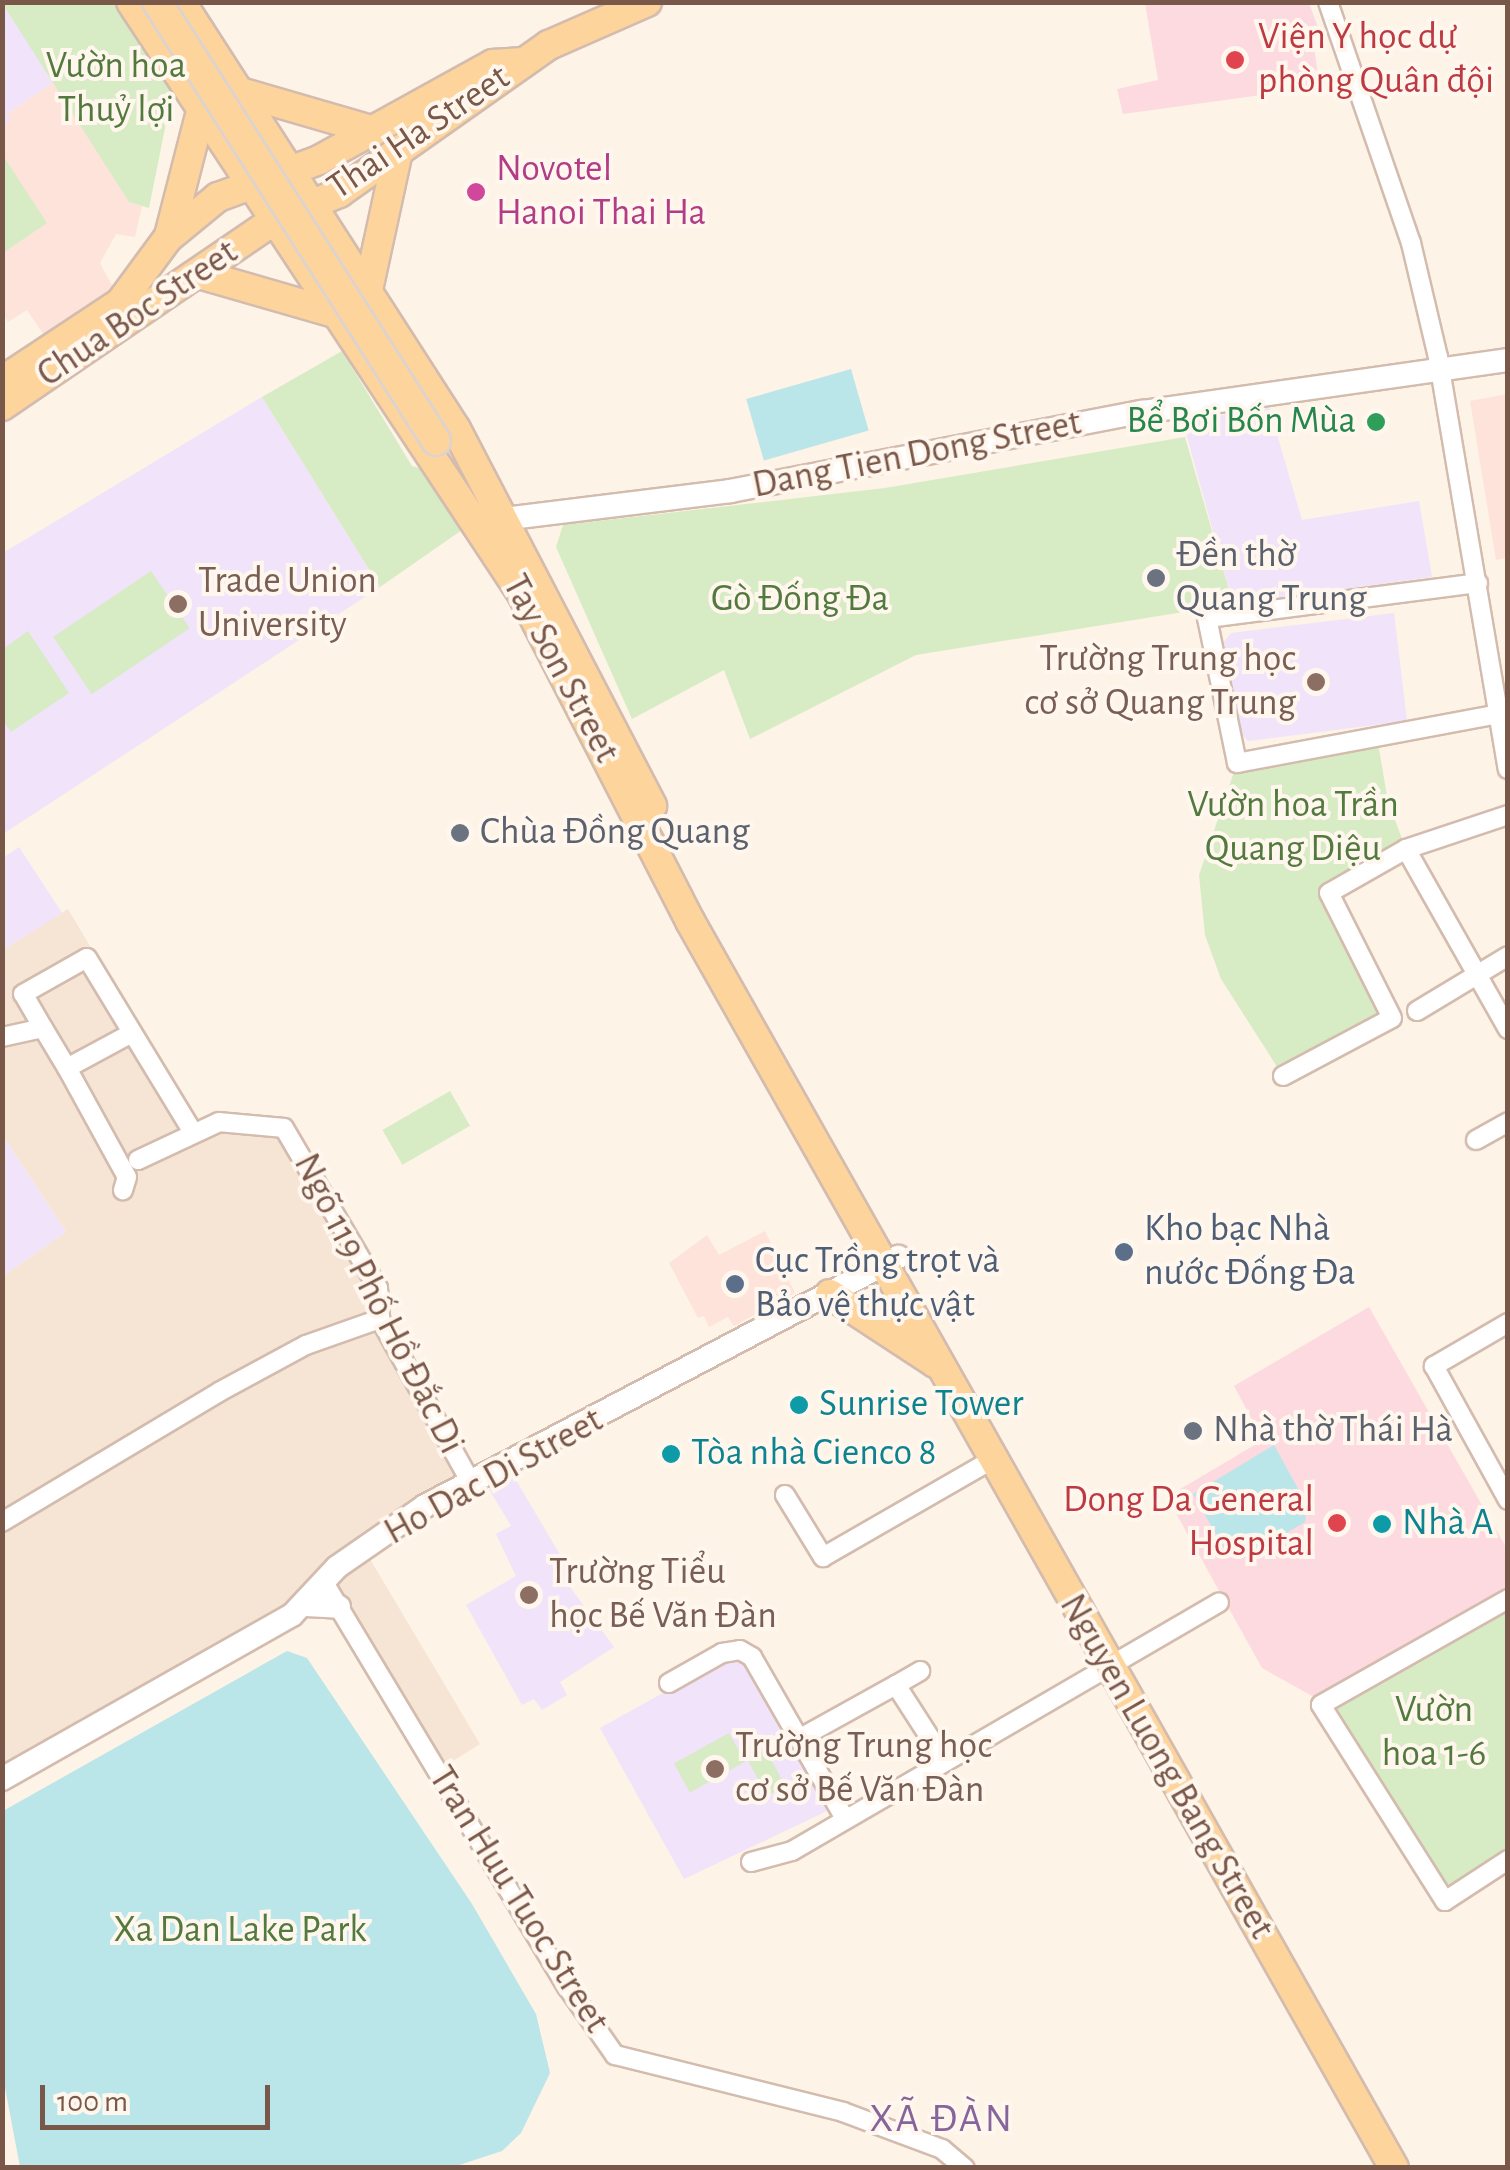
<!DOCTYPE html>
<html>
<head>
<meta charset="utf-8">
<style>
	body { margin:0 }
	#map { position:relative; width:1510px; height:2170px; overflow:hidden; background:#fdf3e7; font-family:"Alegreya Sans",sans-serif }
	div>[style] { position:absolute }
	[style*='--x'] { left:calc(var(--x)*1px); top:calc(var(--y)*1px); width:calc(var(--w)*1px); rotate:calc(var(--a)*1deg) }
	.residential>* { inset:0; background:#f6e5d5 }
	.commercial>* { inset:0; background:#fee3da }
	.education>* { inset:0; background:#f0e3fa }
	.medical>* { inset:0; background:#fcdae0 }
	.green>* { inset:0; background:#d7ecc4; transform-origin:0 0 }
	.water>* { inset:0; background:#bae5e9; transform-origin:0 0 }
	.roads { filter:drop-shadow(2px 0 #d3bcae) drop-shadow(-2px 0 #d3bcae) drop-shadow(0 2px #d3bcae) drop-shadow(0 -2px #d3bcae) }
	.minor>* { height:18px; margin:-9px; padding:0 9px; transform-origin:9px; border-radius:9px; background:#fff }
	.tertiary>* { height:22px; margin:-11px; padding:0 11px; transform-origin:11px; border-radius:11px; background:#fff }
	.primary>* { height:28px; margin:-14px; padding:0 14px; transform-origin:14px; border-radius:14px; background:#fed49d }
	.bridges { filter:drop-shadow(2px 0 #dcd3d0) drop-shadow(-2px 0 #dcd3d0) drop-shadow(0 2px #dcd3d0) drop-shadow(0 -2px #dcd3d0) }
	.primary-bridge>* { height:28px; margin:-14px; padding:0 14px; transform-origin:14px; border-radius:14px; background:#fed49d }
	.dots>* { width:28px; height:28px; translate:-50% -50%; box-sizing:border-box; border:5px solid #fff7ee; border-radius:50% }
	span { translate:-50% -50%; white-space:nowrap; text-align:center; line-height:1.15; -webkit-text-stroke:8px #fff7ee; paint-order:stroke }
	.health-label { font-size:38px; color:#be3a42 }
	.left { translate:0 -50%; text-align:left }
	.right { translate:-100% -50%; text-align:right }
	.park-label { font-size:38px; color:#537a3e }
	.street-label { font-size:38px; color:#795749 }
	.hotel-label { font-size:38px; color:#b23c85 }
	.leisure-label { font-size:38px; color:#27864d }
	.worship-label { font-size:38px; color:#5b616d }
	.education-label { font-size:38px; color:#785e54 }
	.service-label { font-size:38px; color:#4e5e75 }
	.culture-label { font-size:38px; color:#0d838f }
	.neighbourhood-label { font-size:40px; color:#86659c; letter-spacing:2.5px }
	.frame { position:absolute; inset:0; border:5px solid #795749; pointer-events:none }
	.scale { position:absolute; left:40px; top:2085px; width:230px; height:45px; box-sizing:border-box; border:5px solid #795749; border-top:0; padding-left:12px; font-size:30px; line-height:35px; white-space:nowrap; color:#795749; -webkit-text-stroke:8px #fff7ee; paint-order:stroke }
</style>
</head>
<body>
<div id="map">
	<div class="residential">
		<i style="clip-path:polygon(68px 909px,202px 1134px,220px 1128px,282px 1132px,375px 1289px,464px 1479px,361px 1544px,480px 1744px,445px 1766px,325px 1569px,295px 1602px,3px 1764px,3px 1276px,66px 1232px,3px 1136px,3px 950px)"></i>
	</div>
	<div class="commercial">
		<i style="clip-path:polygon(55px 81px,129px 202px,142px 206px,135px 237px,116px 234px,100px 263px,114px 289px,46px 338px,27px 310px,8px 322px,3px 314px,3px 126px,10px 121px,6px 115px)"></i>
		<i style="clip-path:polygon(1507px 394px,1507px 558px,1496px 560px,1470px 401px)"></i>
		<i style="clip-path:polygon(765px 1231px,795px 1293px,734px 1326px,728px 1317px,709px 1327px,704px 1316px,698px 1318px,669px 1263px,707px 1235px,719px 1255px)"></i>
	</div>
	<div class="education">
		<i style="clip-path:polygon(3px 5px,55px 81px,7px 114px,10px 121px,3px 126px)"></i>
		<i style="clip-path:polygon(262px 397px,380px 587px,3px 834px,3px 553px)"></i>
		<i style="clip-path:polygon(1269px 407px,1302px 520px,1419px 501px,1432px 577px,1233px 604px,1183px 422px)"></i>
		<i style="clip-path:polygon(1394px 613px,1407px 721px,1248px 741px,1236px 728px,1224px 642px,1231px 633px)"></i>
		<i style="clip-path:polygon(19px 847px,62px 913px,3px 950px,3px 858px)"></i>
		<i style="clip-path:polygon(3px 1136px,66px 1232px,3px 1276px,2px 1276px)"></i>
		<i style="clip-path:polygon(513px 1475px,576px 1582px,570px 1587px,614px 1647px,560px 1682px,567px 1695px,542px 1710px,534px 1699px,522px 1705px,466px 1605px,516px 1576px,496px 1534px,511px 1526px,489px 1489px)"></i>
		<i style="clip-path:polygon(735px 1653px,750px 1667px,829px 1810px,684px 1879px,600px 1728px)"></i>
	</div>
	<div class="medical">
		<i style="clip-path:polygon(1145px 3px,1309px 3px,1322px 38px,1313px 41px,1320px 87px,1123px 114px,1117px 89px,1158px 80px)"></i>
		<i style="clip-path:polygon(1369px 1307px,1507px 1549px,1507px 1592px,1321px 1701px,1262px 1668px,1167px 1497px,1263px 1440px,1234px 1386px)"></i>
	</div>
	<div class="green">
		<i style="clip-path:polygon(2px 3px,117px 3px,173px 88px,149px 208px,129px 202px)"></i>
		<i style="clip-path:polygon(4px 157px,47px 223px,3px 253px,2px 158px)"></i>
		<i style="clip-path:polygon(342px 351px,412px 466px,425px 470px,462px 530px,380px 587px,262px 397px)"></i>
		<i style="clip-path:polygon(1185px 437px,1233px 604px,916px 655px,750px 739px,724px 670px,632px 719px,556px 547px,563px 525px,885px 488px)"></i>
		<i style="left:151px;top:571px;width:69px;height:118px;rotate:56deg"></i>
		<i style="clip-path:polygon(28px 631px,69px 693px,11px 732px,3px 720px,3px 649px)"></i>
		<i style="clip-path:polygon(1377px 737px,1388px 802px,1406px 849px,1330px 893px,1392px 1018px,1283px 1076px,1221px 979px,1205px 935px,1199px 875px,1237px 763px)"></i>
		<i style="left:450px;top:1091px;width:40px;height:78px;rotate:60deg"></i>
		<i style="clip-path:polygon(1507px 1604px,1507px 1855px,1445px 1896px,1330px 1707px)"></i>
		<i style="left:729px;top:1733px;width:33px;height:63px;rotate:61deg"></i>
		<i style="left:766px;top:1750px;width:41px;height:21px;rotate:62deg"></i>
	</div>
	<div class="water">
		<i style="left:851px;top:369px;width:64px;height:109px;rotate:74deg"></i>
		<i style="clip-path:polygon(1274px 1445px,1307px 1505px,1305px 1522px,1243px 1559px,1225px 1550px,1193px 1494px)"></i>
		<i style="clip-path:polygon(287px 1651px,307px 1658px,472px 1904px,536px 2014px,550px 2073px,521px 2133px,502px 2151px,453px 2167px,20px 2167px,3px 2077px,3px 1811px)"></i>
	</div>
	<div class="roads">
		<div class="minor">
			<i style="--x:1328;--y:2;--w:255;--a:71"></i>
			<i style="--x:1411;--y:243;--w:117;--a:76.7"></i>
			<i style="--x:1438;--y:357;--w:418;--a:80.4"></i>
			<i style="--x:1478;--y:583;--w:273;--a:172.6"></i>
			<i style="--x:1207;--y:618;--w:148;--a:78.3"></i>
			<i style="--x:1237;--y:763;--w:267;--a:-10.6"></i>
			<i style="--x:1406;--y:849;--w:207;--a:60.5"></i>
			<i style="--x:1417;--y:1011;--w:106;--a:-31.1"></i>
			<i style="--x:43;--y:1028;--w:39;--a:-120"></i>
			<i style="--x:23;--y:994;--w:73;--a:-29.4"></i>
			<i style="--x:87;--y:958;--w:204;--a:58.7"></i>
			<i style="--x:2;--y:1037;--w:42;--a:-12.4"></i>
			<i style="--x:43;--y:1028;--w:47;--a:59"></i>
			<i style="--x:67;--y:1068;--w:74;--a:-28.3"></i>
			<i style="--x:67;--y:1068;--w:124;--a:61.2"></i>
			<i style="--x:127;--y:1177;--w:14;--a:107"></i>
			<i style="--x:1283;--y:1076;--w:123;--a:-28"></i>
			<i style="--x:1392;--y:1018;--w:140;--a:-116.7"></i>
			<i style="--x:1329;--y:893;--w:89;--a:-29.7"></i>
			<i style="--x:1406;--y:849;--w:108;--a:-18.4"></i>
			<i style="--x:1476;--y:1140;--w:37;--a:-29"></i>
			<i style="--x:138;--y:1160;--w:89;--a:-25.1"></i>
			<i style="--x:219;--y:1122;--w:65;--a:5.3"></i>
			<i style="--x:284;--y:1128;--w:186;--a:59.6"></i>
			<i style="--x:378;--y:1288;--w:31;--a:86"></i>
			<i style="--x:380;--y:1319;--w:185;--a:60.9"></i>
			<i style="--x:1508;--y:1323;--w:86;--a:149.8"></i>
			<i style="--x:1434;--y:1366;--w:153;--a:61.1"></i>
			<i style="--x:785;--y:1495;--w:73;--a:58.5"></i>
			<i style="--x:823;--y:1557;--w:195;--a:-29.9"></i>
			<i style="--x:2;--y:1522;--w:253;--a:-30.9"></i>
			<i style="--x:219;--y:1392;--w:99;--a:-28.4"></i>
			<i style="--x:306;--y:1345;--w:78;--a:-19.4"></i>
			<i style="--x:323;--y:1581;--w:475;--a:59"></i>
			<i style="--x:568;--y:1988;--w:82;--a:55"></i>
			<i style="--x:615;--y:2055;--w:235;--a:14"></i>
			<i style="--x:843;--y:2112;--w:106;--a:20.5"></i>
			<i style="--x:942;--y:2149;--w:30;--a:40"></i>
			<i style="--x:1508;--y:1599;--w:215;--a:150.5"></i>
			<i style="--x:1321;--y:1705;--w:232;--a:57.7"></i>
			<i style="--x:1445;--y:1901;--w:75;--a:-33.1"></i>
			<i style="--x:669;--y:1683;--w:61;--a:-29.5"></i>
			<i style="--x:722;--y:1653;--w:18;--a:-9"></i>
			<i style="--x:740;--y:1650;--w:14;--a:30"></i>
			<i style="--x:752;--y:1657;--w:185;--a:60.1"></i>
			<i style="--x:896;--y:1685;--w:28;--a:-30"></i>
			<i style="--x:802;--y:1737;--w:107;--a:-29"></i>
			<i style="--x:896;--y:1685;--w:87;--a:57.2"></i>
			<i style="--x:751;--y:1862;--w:42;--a:-15"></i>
			<i style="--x:792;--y:1851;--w:494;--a:-30.2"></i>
		</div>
		<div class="tertiary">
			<i style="--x:503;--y:519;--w:229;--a:-7"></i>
			<i style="--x:730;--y:491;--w:420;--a:-10.9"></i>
			<i style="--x:1142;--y:412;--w:370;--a:-8.1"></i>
			<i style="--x:306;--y:1605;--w:33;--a:3"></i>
			<i style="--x:2;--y:1779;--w:333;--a:-29.5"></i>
			<i style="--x:292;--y:1615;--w:66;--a:-46.8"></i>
			<i style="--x:337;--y:1567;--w:107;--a:-34.7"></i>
			<i style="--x:425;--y:1506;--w:535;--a:-27.76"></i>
		</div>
		<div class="primary">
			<i style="--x:131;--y:2;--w:709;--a:56.56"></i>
			<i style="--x:522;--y:594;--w:368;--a:62.8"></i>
			<i style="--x:690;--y:921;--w:1432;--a:60.55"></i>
			<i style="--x:181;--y:2;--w:508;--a:57.22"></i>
			<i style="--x:456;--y:429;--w:425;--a:62.5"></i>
			<i style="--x:240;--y:92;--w:140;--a:16.2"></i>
			<i style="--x:169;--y:236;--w:129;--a:-75.6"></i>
			<i style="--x:199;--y:274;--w:141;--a:16.1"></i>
			<i style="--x:368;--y:290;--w:142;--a:-77.8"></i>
			<i style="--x:2;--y:381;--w:141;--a:-33.5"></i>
			<i style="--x:120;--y:303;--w:81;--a:-53.6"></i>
			<i style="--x:168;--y:238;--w:65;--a:-39.4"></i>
			<i style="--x:218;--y:197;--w:108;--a:-20.1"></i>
			<i style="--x:319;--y:160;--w:199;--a:-28.9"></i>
			<i style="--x:493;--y:64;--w:30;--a:-4"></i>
			<i style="--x:2;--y:406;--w:328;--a:-34.3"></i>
			<i style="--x:273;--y:221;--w:72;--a:-23"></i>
			<i style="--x:339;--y:193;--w:257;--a:-35.2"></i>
			<i style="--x:549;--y:45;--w:107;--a:-23.7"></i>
			<i style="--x:830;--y:1294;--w:126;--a:33.3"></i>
		</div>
	</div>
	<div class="bridges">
		<div class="primary-bridge">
			<i style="--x:157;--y:2;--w:520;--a:57.56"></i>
		</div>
	</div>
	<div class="dots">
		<i style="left:1235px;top:60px;background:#e0444e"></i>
		<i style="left:476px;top:192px;background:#d1479c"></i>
		<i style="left:1376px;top:422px;background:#2e9e5b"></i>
		<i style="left:1156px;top:578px;background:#6b7280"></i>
		<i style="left:178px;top:604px;background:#8d6e63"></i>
		<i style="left:1316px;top:682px;background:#8d6e63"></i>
		<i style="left:460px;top:833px;background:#6b7280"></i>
		<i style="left:1124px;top:1252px;background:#5c6f8a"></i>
		<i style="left:735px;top:1284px;background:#5c6f8a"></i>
		<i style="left:799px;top:1405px;background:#0f9aa8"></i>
		<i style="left:1193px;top:1431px;background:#6b7280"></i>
		<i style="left:671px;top:1454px;background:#0f9aa8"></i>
		<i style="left:1337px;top:1523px;background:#e0444e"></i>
		<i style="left:1382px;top:1524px;background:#0f9aa8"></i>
		<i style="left:529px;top:1595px;background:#8d6e63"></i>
		<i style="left:715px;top:1769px;background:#8d6e63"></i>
	</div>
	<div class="health-label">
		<span class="left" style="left:1258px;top:60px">Viện Y học dự<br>phòng Quân đội</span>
		<span class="right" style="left:1314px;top:1523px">Dong Da General<br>Hospital</span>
	</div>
	<div class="park-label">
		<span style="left:116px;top:89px">Vườn hoa<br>Thuỷ lợi</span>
		<span style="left:800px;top:600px">Gò Đống Đa</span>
		<span style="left:1293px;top:828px">Vườn hoa Trần<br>Quang Diệu</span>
		<span style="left:1434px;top:1733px">Vườn<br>hoa 1-6</span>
		<span style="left:240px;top:1931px">Xa Dan Lake Park</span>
	</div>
	<div class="street-label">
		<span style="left:419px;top:133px;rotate:-34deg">Thai Ha Street</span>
		<span style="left:138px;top:314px;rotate:-34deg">Chua Boc Street</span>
		<span style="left:917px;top:455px;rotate:-11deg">Dang Tien Dong Street</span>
		<span style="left:560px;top:669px;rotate:62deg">Tay Son Street</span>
		<span style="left:378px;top:1304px;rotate:63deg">Ngõ 119 Phố Hồ Đắc Di</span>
		<span style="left:494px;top:1477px;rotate:-29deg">Ho Dac Di Street</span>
		<span style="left:1166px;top:1767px;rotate:60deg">Nguyen Luong Bang Street</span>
		<span style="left:518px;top:1900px;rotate:58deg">Tran Huu Tuoc Street</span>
	</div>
	<div class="hotel-label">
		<span class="left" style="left:496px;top:192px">Novotel<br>Hanoi Thai Ha</span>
	</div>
	<div class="leisure-label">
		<span class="right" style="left:1356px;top:422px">Bể Bơi Bốn Mùa</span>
	</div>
	<div class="worship-label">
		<span class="left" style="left:1176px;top:578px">Đền thờ<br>Quang Trung</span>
		<span class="left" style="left:480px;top:833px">Chùa Đồng Quang</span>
		<span class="left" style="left:1213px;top:1431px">Nhà thờ Thái Hà</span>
	</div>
	<div class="education-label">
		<span class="left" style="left:198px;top:604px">Trade Union<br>University</span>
		<span class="right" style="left:1296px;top:682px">Trường Trung học<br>cơ sở Quang Trung</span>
		<span class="left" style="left:549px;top:1595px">Trường Tiểu<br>học Bế Văn Đàn</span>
		<span class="left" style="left:735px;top:1769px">Trường Trung học<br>cơ sở Bế Văn Đàn</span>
	</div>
	<div class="service-label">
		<span class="left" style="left:1144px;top:1252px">Kho bạc Nhà<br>nước Đống Đa</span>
		<span class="left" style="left:755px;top:1284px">Cục Trồng trọt và<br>Bảo vệ thực vật</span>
	</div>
	<div class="culture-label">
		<span class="left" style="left:819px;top:1405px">Sunrise Tower</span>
		<span class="left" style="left:691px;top:1454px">Tòa nhà Cienco 8</span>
		<span class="left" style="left:1402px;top:1524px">Nhà A</span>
	</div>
	<div class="neighbourhood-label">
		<span style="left:942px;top:2119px">XÃ ĐÀN</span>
	</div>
	<div class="frame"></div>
	<div class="scale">100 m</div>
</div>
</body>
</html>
